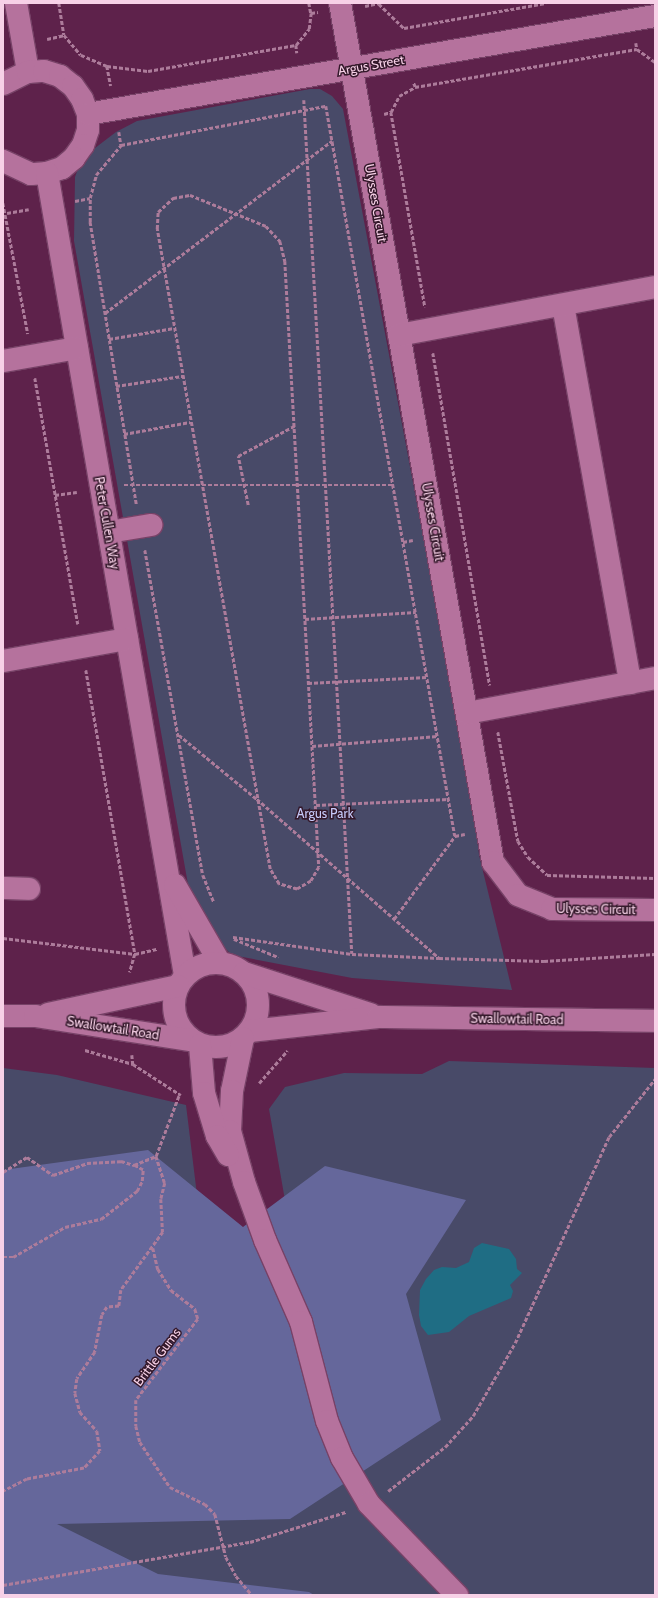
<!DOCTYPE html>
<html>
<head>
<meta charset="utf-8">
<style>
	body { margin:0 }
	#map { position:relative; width:658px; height:1598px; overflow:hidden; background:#5e224b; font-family:Cabin,sans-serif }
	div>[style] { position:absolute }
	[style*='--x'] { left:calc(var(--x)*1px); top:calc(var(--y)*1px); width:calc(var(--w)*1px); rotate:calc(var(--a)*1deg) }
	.green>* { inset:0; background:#484a68 }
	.forest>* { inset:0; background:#65679b }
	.water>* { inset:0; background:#1f6d84 }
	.path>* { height:2.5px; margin-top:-1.25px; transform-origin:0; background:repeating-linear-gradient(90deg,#ad7c9b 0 4px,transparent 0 6px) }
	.roads { filter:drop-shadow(1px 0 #774267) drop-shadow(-1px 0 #774267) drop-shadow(0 1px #774267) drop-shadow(0 -1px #774267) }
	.minor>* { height:22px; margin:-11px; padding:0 11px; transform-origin:11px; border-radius:11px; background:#b5729d }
	.minor>.ring { margin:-11px; padding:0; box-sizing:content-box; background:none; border:22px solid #b5729d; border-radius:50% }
	span { translate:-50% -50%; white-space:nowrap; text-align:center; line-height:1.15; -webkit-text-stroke:3px #33182a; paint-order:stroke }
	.street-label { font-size:13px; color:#f7d1e7 }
	.park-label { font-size:13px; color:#c6c9f9 }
	.frame { position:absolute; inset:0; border:4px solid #f7d1e7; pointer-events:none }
</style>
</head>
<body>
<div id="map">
	<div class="green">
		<i style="clip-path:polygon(310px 89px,320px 89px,332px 96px,343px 109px,473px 803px,479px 855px,512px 990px,352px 978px,232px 955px,201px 925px,189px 890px,74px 241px,75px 177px,82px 158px,116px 132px,137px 121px)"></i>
		<i style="clip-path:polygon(449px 1061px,655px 1068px,655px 1595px,3px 1595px,3px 1068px,57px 1075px,186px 1105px,203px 1244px,289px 1223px,269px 1109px,285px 1087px,344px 1073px,422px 1074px)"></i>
	</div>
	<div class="forest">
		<i style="clip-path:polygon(148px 1150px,243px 1227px,325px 1166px,466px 1200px,406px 1294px,441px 1420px,290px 1519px,57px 1524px,158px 1574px,309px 1592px,314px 1595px,3px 1595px,3px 1170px)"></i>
	</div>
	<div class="water">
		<i style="clip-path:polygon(482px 1243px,509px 1249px,516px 1259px,517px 1269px,522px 1273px,510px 1285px,513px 1291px,511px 1298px,469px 1316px,449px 1332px,428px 1335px,421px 1326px,419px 1315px,420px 1290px,426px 1279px,434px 1270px,442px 1267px,456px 1268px,469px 1262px,474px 1248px)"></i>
	</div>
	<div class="path">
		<i style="--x:59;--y:3;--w:32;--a:81"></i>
		<i style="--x:64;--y:35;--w:26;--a:50"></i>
		<i style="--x:81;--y:55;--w:28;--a:23"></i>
		<i style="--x:107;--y:66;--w:41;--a:7"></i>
		<i style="--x:148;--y:71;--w:150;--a:-10"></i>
		<i style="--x:296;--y:45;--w:21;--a:-51"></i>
		<i style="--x:309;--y:29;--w:16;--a:-83"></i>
		<i style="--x:311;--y:13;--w:7;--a:-8"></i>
		<i style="--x:309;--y:3;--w:10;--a:79"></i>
		<i style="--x:379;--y:4;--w:35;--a:44"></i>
		<i style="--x:404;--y:28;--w:144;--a:-10"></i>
		<i style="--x:365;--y:6;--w:14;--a:-12"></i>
		<i style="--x:47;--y:39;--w:17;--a:-13"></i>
		<i style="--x:636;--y:43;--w:6;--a:81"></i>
		<i style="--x:637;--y:49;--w:22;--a:36"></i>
		<i style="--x:296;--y:45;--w:8;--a:83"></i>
		<i style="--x:107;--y:66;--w:20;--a:79"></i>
		<i style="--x:415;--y:87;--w:225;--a:-9.7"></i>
		<i style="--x:304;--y:100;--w:855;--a:86.78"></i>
		<i style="--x:391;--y:112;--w:198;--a:80.1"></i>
		<i style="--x:384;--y:114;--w:7;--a:-16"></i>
		<i style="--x:391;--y:112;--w:18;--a:-63"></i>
		<i style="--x:399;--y:96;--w:18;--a:-29"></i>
		<i style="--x:415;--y:87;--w:5;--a:-112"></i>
		<i style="--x:119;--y:132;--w:13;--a:81"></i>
		<i style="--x:190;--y:195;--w:82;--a:22.2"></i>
		<i style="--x:266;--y:226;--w:21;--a:47"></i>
		<i style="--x:280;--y:241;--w:21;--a:76"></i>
		<i style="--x:285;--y:261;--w:607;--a:86.79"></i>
		<i style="--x:319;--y:867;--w:16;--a:120"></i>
		<i style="--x:311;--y:881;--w:16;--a:150"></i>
		<i style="--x:297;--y:889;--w:19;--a:-164"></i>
		<i style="--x:279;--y:884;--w:17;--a:-121"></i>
		<i style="--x:270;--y:869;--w:650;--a:-100.01"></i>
		<i style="--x:157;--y:229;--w:17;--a:-87"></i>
		<i style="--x:158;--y:212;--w:21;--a:-43"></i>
		<i style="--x:173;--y:198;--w:17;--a:-10"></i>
		<i style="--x:75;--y:201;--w:15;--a:-11"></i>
		<i style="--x:3;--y:203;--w:133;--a:79.2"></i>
		<i style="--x:7;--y:213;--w:22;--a:-10"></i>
		<i style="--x:105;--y:313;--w:285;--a:-37.2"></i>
		<i style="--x:109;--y:339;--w:66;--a:-9.6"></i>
		<i style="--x:433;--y:353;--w:337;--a:80.3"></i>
		<i style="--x:35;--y:378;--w:250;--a:80.1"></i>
		<i style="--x:116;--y:386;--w:67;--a:-8.6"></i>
		<i style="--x:124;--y:434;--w:67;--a:-10.3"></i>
		<i style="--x:124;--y:485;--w:269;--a:0"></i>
		<i style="--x:55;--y:495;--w:22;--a:-8"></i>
		<i style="--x:136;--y:504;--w:286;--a:-99.3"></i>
		<i style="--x:90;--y:222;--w:24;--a:-90"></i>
		<i style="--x:90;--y:198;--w:24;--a:-75"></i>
		<i style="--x:96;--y:175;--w:39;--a:-50"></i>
		<i style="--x:121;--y:145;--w:209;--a:-10.8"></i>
		<i style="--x:326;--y:106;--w:741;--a:79.98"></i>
		<i style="--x:248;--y:505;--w:50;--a:-101.5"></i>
		<i style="--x:238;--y:456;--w:64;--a:-28.2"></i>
		<i style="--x:403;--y:542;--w:10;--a:-11"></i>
		<i style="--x:145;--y:550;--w:330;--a:79.9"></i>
		<i style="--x:203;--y:875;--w:29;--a:68"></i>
		<i style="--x:305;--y:619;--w:111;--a:-3.6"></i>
		<i style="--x:86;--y:670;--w:288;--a:80.2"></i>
		<i style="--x:135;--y:954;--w:19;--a:106"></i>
		<i style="--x:308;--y:683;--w:119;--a:-2.9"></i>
		<i style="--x:498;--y:732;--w:111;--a:79.6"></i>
		<i style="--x:518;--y:841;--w:19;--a:58"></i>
		<i style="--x:528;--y:857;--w:26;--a:43"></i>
		<i style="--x:547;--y:875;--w:108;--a:1.6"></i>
		<i style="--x:179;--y:735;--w:101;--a:39.4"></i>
		<i style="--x:257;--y:799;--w:242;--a:41.1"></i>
		<i style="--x:312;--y:746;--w:126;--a:-4.5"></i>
		<i style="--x:316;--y:805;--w:133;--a:-2.6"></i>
		<i style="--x:394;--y:919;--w:103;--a:-53.7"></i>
		<i style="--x:455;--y:836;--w:10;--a:-11"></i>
		<i style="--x:233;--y:937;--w:120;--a:8.1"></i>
		<i style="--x:352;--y:954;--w:87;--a:2.6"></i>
		<i style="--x:439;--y:958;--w:105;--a:1.6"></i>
		<i style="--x:544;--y:961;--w:111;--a:-3.6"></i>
		<i style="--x:3;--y:938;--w:133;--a:6.9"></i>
		<i style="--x:135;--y:954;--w:23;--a:-13"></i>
		<i style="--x:234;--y:939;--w:48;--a:22.2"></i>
		<i style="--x:85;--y:1050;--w:50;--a:16.3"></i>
		<i style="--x:133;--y:1064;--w:57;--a:32.9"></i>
		<i style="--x:132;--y:1055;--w:9;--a:84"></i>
		<i style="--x:259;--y:1083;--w:43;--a:-48.8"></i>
		<i style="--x:156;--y:1156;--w:65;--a:-69.3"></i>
		<i style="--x:3;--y:1172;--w:28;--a:-32"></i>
		<i style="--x:27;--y:1157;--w:32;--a:35"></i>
		<i style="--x:53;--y:1175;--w:36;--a:-19"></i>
		<i style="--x:87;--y:1163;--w:34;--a:-3"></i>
		<i style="--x:121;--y:1161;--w:14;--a:17"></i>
		<i style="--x:134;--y:1165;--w:24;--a:-22"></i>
		<i style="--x:156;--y:1156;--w:28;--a:72"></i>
		<i style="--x:165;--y:1183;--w:16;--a:104"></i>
		<i style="--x:161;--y:1199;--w:33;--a:87"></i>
		<i style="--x:163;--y:1232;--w:72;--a:125.9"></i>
		<i style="--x:121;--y:1290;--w:16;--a:97"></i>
		<i style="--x:119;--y:1306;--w:12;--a:175"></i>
		<i style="--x:107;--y:1307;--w:9;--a:122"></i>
		<i style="--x:102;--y:1315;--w:38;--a:101"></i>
		<i style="--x:95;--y:1352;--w:32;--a:124"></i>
		<i style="--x:77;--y:1379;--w:14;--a:98"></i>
		<i style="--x:75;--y:1393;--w:20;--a:75"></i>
		<i style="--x:80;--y:1412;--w:25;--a:48"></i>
		<i style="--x:97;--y:1431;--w:20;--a:81"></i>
		<i style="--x:100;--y:1451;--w:23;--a:133"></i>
		<i style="--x:84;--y:1468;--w:58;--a:169.1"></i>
		<i style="--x:27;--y:1479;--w:27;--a:153"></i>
		<i style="--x:153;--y:1248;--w:22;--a:77"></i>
		<i style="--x:158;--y:1269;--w:25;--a:58"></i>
		<i style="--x:171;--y:1290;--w:31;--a:38"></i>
		<i style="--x:195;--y:1309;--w:10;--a:73"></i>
		<i style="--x:198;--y:1319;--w:102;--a:127.4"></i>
		<i style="--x:136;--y:1400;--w:26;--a:90"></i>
		<i style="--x:136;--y:1426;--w:16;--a:76"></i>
		<i style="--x:140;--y:1442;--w:54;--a:56.3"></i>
		<i style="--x:170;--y:1487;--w:39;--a:26"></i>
		<i style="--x:205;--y:1504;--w:14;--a:45"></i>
		<i style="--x:215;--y:1514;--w:44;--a:75.7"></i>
		<i style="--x:226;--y:1557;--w:21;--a:62"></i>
		<i style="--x:236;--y:1576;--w:25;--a:50"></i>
		<i style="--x:3;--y:1257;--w:10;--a:0"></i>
		<i style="--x:13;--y:1257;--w:60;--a:-30"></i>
		<i style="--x:65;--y:1227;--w:37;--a:-13"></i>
		<i style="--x:101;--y:1219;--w:46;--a:-37.9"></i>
		<i style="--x:137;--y:1191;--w:11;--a:-63"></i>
		<i style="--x:142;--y:1181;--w:11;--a:-85"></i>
		<i style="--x:143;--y:1170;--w:10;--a:-151"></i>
		<i style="--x:388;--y:1491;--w:72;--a:-37.7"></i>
		<i style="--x:445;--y:1447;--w:42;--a:-47.9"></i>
		<i style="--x:473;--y:1416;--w:84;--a:-60.1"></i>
		<i style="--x:515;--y:1343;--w:226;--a:-65.5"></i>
		<i style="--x:609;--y:1137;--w:74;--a:-51.6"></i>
		<i style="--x:3;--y:1585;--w:251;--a:-9.9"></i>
		<i style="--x:250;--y:1542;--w:101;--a:-17.4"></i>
	</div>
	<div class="roads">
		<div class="minor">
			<i style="--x:16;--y:3;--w:70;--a:80.1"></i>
			<i style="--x:340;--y:3;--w:873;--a:79.9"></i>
			<i style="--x:493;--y:862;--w:41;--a:52.9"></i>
			<i style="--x:518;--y:895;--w:37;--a:22"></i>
			<i style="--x:552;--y:909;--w:103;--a:0.6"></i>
			<i style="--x:3;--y:84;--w:28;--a:-26"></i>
			<i style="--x:28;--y:72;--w:16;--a:-4"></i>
			<i style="--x:44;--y:71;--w:17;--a:17"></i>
			<i style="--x:60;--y:76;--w:16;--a:38"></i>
			<i style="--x:73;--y:86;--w:16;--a:55"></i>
			<i style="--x:82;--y:99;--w:16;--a:68"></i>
			<i style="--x:88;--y:114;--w:16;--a:90"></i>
			<i style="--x:88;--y:130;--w:16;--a:108"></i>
			<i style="--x:83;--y:145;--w:16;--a:125"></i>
			<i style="--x:74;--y:158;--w:16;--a:140"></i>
			<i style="--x:62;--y:168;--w:16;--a:162"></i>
			<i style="--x:47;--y:173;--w:16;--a:176"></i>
			<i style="--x:31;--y:174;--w:31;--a:-155"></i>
			<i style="--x:88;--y:114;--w:575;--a:-9.81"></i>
			<i style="--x:47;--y:173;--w:814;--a:80.24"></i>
			<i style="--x:563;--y:305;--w:384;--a:79.9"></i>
			<i style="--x:399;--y:335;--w:260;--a:-10.6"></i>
			<i style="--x:3;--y:361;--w:75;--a:-10"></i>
			<i style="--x:109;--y:532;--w:43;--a:-9.5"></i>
			<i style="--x:3;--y:661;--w:126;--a:-10.1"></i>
			<i style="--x:467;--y:713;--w:191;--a:-10.5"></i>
			<i style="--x:175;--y:885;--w:90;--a:60"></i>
			<i style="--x:3;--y:888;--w:26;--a:2"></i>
			<i class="ring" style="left:174px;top:963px;width:62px;height:62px"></i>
			<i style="--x:244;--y:973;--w:133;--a:18"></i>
			<i style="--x:48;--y:1014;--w:133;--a:-12.2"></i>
			<i style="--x:3;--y:1016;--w:32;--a:0"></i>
			<i style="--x:35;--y:1016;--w:157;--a:8.8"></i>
			<i style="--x:250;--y:1031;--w:129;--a:-6.2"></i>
			<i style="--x:378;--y:1017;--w:277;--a:0.8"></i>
			<i style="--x:243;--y:1038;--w:54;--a:101.7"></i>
			<i style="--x:232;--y:1091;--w:40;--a:92.9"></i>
			<i style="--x:230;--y:1131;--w:53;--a:74.6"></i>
			<i style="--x:244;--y:1182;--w:62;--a:70.1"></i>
			<i style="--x:265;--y:1240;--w:90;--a:66.3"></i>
			<i style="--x:301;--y:1322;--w:102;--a:75.3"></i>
			<i style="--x:327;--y:1421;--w:40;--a:68"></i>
			<i style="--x:342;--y:1458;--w:53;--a:59.6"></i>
			<i style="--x:369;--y:1504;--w:127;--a:46"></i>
			<i style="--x:200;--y:1045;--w:48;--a:85.2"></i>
			<i style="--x:204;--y:1093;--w:45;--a:73.2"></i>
			<i style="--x:217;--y:1136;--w:22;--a:60"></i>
		</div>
	</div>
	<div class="street-label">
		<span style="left:371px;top:65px;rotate:-10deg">Argus Street</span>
		<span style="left:376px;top:203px;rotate:80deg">Ulysses Circuit</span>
		<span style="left:433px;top:522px;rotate:80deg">Ulysses Circuit</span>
		<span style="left:107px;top:523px;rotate:80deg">Peter Cullen Way</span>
		<span style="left:596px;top:909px;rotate:1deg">Ulysses Circuit</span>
		<span style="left:517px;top:1019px;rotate:1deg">Swallowtail Road</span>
		<span style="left:113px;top:1028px;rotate:9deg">Swallowtail Road</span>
		<span style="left:157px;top:1357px;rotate:-53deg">Brittle Gums</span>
	</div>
	<div class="park-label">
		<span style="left:325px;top:813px">Argus Park</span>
	</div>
	<div class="frame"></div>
</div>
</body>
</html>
